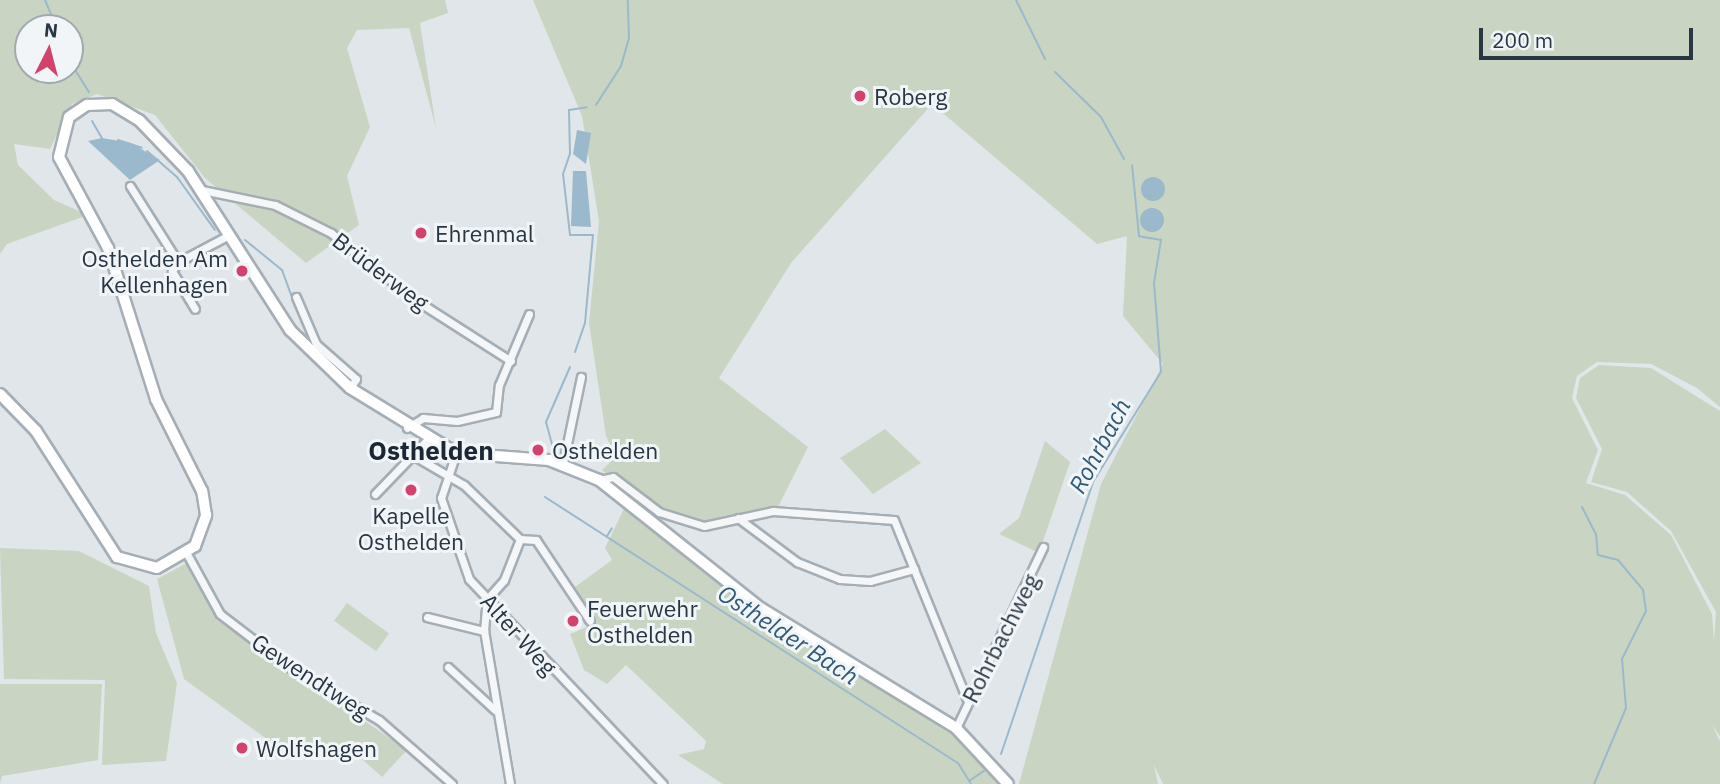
<!DOCTYPE html>
<html>
<head>
<meta charset="utf-8">
<style>
	body { margin:0 }
	#map { position:relative; width:1720px; height:784px; overflow:hidden; background:#e1e6ea; font-family:"IBM Plex Sans",sans-serif }
	div>[style] { position:absolute }
	[style*='--x'] { left:calc(var(--x)*1px); top:calc(var(--y)*1px); width:calc(var(--w)*1px); rotate:calc(var(--a)*1deg) }
	.green>* { inset:0; background:#c9d5c2; transform-origin:0 0 }
	.water>* { inset:0; background:#9bb9cc }
	.round { border-radius:50% }
	.stream>* { height:2px; margin:-1px; padding:0 1px; transform-origin:1px; border-radius:1px; background:#9bb9cc }
	.roads { filter:drop-shadow(2px 0 #a6aeb5) drop-shadow(-2px 0 #a6aeb5) drop-shadow(0 2px #a6aeb5) drop-shadow(0 -2px #a6aeb5) }
	.street>* { height:7px; margin:-3.5px; padding:0 3.5px; transform-origin:3.5px; border-radius:3.5px; background:#f4f6f8 }
	.secondary>* { height:10px; margin:-5px; padding:0 5px; transform-origin:5px; border-radius:5px; background:#fff }
	.dots>* { width:19px; height:19px; translate:-50% -50%; box-sizing:border-box; border:4px solid #f1f5f8; border-radius:50% }
	span { translate:-50% -50%; white-space:nowrap; text-align:center; line-height:1.15; -webkit-text-stroke:6px #f1f5f8; paint-order:stroke }
	.poi-label { font-size:23px; color:#293643 }
	.left { translate:0 -50%; text-align:left }
	.right { translate:-100% -50%; text-align:right }
	.street-label { font-size:23px; color:#293643 }
	.water-label { font-size:24px; color:#315b78; font-style:italic }
	.quarter-label { font-size:26px; color:#1b2734; font-weight:700 }
	.north { position:absolute; left:14px; top:14px; width:70px; height:70px; box-sizing:border-box; background:#f1f5f8; border:2px solid #a1a9b0; border-radius:50%; rotate:6deg; font-size:19px; font-weight:700; line-height:28px; text-align:center; color:#293643 }
	.north::after { content:''; display:block; margin:auto; width:24px; height:32px; background:#d3426c; clip-path:polygon(50% 0,100% 100%,50% 72%,0 100%) }
	.scale { position:absolute; left:1479px; top:28px; width:214px; height:32px; box-sizing:border-box; border:4px solid #293643; border-top:0; padding-left:9px; font-size:21px; line-height:24px; white-space:nowrap; color:#293643; -webkit-text-stroke:5px #f1f5f8; paint-order:stroke }
</style>
</head>
<body>
<div id="map">
	<div class="green">
		<i style="clip-path:polygon(evenodd,0 0,445px 0,448px 13px,420px 23px,436px 128px,409px 28px,357px 30px,347px 48px,370px 127px,347px 176px,359px 225px,306px 263px,205px 178px,155px 115px,97px 94px,72px 104px,50px 149px,14px 144px,18px 165px,54px 200px,88px 215px,7px 244px,0 254px,0 0,28px 28px,70px 28px,70px 70px,28px 70px,28px 28px)"></i>
		<i style="clip-path:polygon(533px 0,1720px 0,1720px 407px,1697px 388px,1651px 364px,1597px 362px,1577px 376px,1572px 398px,1598px 450px,1586px 483px,1625px 495px,1671px 535px,1712px 614px,1714px 641px,1716px 612px,1671px 531px,1627px 492px,1591px 482px,1602px 449px,1576px 398px,1580px 378px,1599px 365px,1651px 368px,1720px 411px,1720px 736px,1712px 725px,1720px 741px,1720px 784px,1163px 784px,1154px 765px,1158px 784px,1019px 784px,1101px 484px,1163px 364px,1123px 316px,1127px 236px,1097px 244px,932px 104px,791px 263px,719px 378px,808px 447px,776px 511px,702px 528px,655px 514px,649px 527px,701px 571px,812px 648px,820px 638px,837px 647px,830px 657px,973px 748px,1000px 784px,723px 784px,678px 755px,704px 749px,706px 741px,626px 665px,607px 684px,584px 670px,570px 634px,595px 624px,575px 587px,612px 560px,605px 548px,631px 494px,602px 470px,616px 457px,606px 436px,589px 323px,599px 221px,582px 116px)"></i>
		<i style="clip-path:polygon(885px 429px,921px 463px,873px 494px,840px 458px)"></i>
		<i style="clip-path:polygon(1045px 441px,1070px 462px,1039px 553px,999px 534px,1019px 518px)"></i>
		<i style="clip-path:polygon(0 548px,79px 551px,149px 586px,156px 633px,177px 683px,166px 761px,102px 765px,105px 680px,4px 679px)"></i>
		<i style="clip-path:polygon(187px 563px,217px 620px,407px 750px,382px 777px,363px 760px,271px 742px,184px 679px,157px 579px)"></i>
		<i style="left:347px;top:603px;width:52px;height:22px;rotate:36deg"></i>
		<i style="clip-path:polygon(0 684px,102px 684px,98px 760px,2px 776px,0 784px)"></i>
	</div>
	<div class="water">
		<i style="clip-path:polygon(577px 130px,591px 133px,586px 164px,573px 154px)"></i>
		<i style="clip-path:polygon(102px 138px,131px 143px,160px 160px,130px 180px,88px 141px)"></i>
		<i style="clip-path:polygon(573px 171px,586px 171px,591px 227px,571px 226px)"></i>
		<i class="round" style="left:1141px;top:177px;width:24px;height:24px"></i>
		<i class="round" style="left:1140px;top:208px;width:24px;height:24px"></i>
	</div>
	<div class="stream">
		<i style="--x:45;--y:0;--w:30;--a:67"></i>
		<i style="--x:1016;--y:0;--w:66;--a:63.8"></i>
		<i style="--x:72;--y:65;--w:32;--a:58"></i>
		<i style="--x:1055;--y:72;--w:64;--a:44.4"></i>
		<i style="--x:1101;--y:117;--w:48;--a:61.3"></i>
		<i style="--x:596;--y:105;--w:46;--a:-57.3"></i>
		<i style="--x:621;--y:66;--w:29;--a:-74"></i>
		<i style="--x:629;--y:38;--w:38;--a:-92"></i>
		<i style="--x:92;--y:121;--w:20;--a:60"></i>
		<i style="--x:118;--y:140;--w:25;--a:18"></i>
		<i style="--x:147;--y:151;--w:40;--a:41"></i>
		<i style="--x:177;--y:177;--w:65;--a:54.4"></i>
		<i style="--x:245;--y:240;--w:48;--a:39"></i>
		<i style="--x:282;--y:270;--w:30;--a:70"></i>
		<i style="--x:575;--y:352;--w:31;--a:-71"></i>
		<i style="--x:585;--y:323;--w:88;--a:-84.8"></i>
		<i style="--x:593;--y:235;--w:23;--a:180"></i>
		<i style="--x:570;--y:235;--w:61;--a:-96.5"></i>
		<i style="--x:563;--y:174;--w:21;--a:-71"></i>
		<i style="--x:570;--y:154;--w:44;--a:-91.3"></i>
		<i style="--x:569;--y:110;--w:18;--a:-9"></i>
		<i style="--x:553;--y:448;--w:27;--a:-105"></i>
		<i style="--x:546;--y:422;--w:60;--a:-66.4"></i>
		<i style="--x:545;--y:497;--w:491;--a:32.8"></i>
		<i style="--x:958;--y:763;--w:25;--a:58"></i>
		<i style="--x:1582;--y:507;--w:30;--a:63"></i>
		<i style="--x:1596;--y:534;--w:21;--a:85"></i>
		<i style="--x:1598;--y:555;--w:21;--a:14"></i>
		<i style="--x:1618;--y:560;--w:39;--a:50"></i>
		<i style="--x:1643;--y:590;--w:21;--a:82"></i>
		<i style="--x:1646;--y:611;--w:54;--a:116.6"></i>
		<i style="--x:1622;--y:659;--w:49;--a:85.3"></i>
		<i style="--x:1626;--y:708;--w:82;--a:112.8"></i>
		<i style="--x:607;--y:536;--w:9;--a:-58"></i>
		<i style="--x:1001;--y:754;--w:287;--a:-71.3"></i>
		<i style="--x:1093;--y:482;--w:129;--a:-58.3"></i>
		<i style="--x:1161;--y:372;--w:89;--a:-94.5"></i>
		<i style="--x:1154;--y:283;--w:44;--a:-80.8"></i>
		<i style="--x:1161;--y:240;--w:22;--a:-170"></i>
		<i style="--x:1139;--y:236;--w:71;--a:-95.6"></i>
		<i style="--x:969;--y:781;--w:18;--a:-34"></i>
	</div>
	<div class="roads">
		<div class="street">
			<i style="--x:130;--y:186;--w:90;--a:57.7"></i>
			<i style="--x:178;--y:262;--w:11;--a:124"></i>
			<i style="--x:172;--y:271;--w:44;--a:58.8"></i>
			<i style="--x:202;--y:190;--w:75;--a:11.6"></i>
			<i style="--x:275;--y:205;--w:63;--a:26.6"></i>
			<i style="--x:331;--y:233;--w:106;--a:38.5"></i>
			<i style="--x:414;--y:299;--w:115;--a:32.6"></i>
			<i style="--x:178;--y:262;--w:58;--a:-27.9"></i>
			<i style="--x:296;--y:297;--w:51;--a:66.9"></i>
			<i style="--x:316;--y:344;--w:53;--a:41.2"></i>
			<i style="--x:356;--y:379;--w:11;--a:124"></i>
			<i style="--x:407;--y:428;--w:19;--a:-32"></i>
			<i style="--x:423;--y:418;--w:34;--a:5"></i>
			<i style="--x:457;--y:421;--w:40;--a:-13"></i>
			<i style="--x:496;--y:412;--w:27;--a:-84"></i>
			<i style="--x:499;--y:385;--w:77;--a:-67.1"></i>
			<i style="--x:456;--y:453;--w:47;--a:108.4"></i>
			<i style="--x:441;--y:498;--w:86;--a:70.9"></i>
			<i style="--x:469;--y:579;--w:282;--a:46.6"></i>
			<i style="--x:416;--y:457;--w:56;--a:30.3"></i>
			<i style="--x:464;--y:485;--w:78;--a:44"></i>
			<i style="--x:520;--y:539;--w:16;--a:4"></i>
			<i style="--x:536;--y:540;--w:97;--a:56.3"></i>
			<i style="--x:563;--y:463;--w:88;--a:-78.2"></i>
			<i style="--x:599;--y:480;--w:14;--a:-12"></i>
			<i style="--x:613;--y:477;--w:58;--a:37.3"></i>
			<i style="--x:659;--y:512;--w:47;--a:17.3"></i>
			<i style="--x:704;--y:526;--w:71;--a:-12.3"></i>
			<i style="--x:773;--y:511;--w:121;--a:4.3"></i>
			<i style="--x:894;--y:520;--w:194;--a:67.9"></i>
			<i style="--x:375;--y:494;--w:75;--a:-46.1"></i>
			<i style="--x:738;--y:518;--w:74;--a:36.7"></i>
			<i style="--x:797;--y:562;--w:46;--a:21.6"></i>
			<i style="--x:840;--y:579;--w:30;--a:4"></i>
			<i style="--x:870;--y:581;--w:46;--a:-15.3"></i>
			<i style="--x:187;--y:554;--w:68;--a:61.2"></i>
			<i style="--x:220;--y:614;--w:91;--a:37.4"></i>
			<i style="--x:292;--y:669;--w:101;--a:30.4"></i>
			<i style="--x:379;--y:720;--w:97;--a:41.2"></i>
			<i style="--x:427;--y:617;--w:59;--a:13.8"></i>
			<i style="--x:448;--y:667;--w:64;--a:42.5"></i>
			<i style="--x:956;--y:728;--w:201;--a:-64.3"></i>
			<i style="--x:510;--y:784;--w:155;--a:-99.6"></i>
			<i style="--x:484;--y:631;--w:32;--a:-85"></i>
			<i style="--x:487;--y:599;--w:25;--a:-48"></i>
			<i style="--x:504;--y:580;--w:44;--a:-68.7"></i>
		</div>
		<div class="secondary">
			<i style="--x:0;--y:394;--w:52;--a:45.8"></i>
			<i style="--x:36;--y:431;--w:150;--a:57.3"></i>
			<i style="--x:117;--y:557;--w:41;--a:15.4"></i>
			<i style="--x:157;--y:568;--w:44;--a:-30.1"></i>
			<i style="--x:195;--y:546;--w:33;--a:-70"></i>
			<i style="--x:206;--y:515;--w:24;--a:-99"></i>
			<i style="--x:202;--y:491;--w:103;--a:-116.6"></i>
			<i style="--x:156;--y:399;--w:158;--a:-107.6"></i>
			<i style="--x:108;--y:248;--w:103;--a:-118.3"></i>
			<i style="--x:59;--y:157;--w:41;--a:-76"></i>
			<i style="--x:69;--y:117;--w:22;--a:-34"></i>
			<i style="--x:87;--y:105;--w:25;--a:-2"></i>
			<i style="--x:112;--y:104;--w:31;--a:31"></i>
			<i style="--x:139;--y:120;--w:71;--a:46.1"></i>
			<i style="--x:188;--y:171;--w:189;--a:57.3"></i>
			<i style="--x:290;--y:330;--w:83;--a:44"></i>
			<i style="--x:350;--y:388;--w:124;--a:31.5"></i>
			<i style="--x:456;--y:453;--w:93;--a:4.3"></i>
			<i style="--x:549;--y:460;--w:54;--a:21.8"></i>
			<i style="--x:599;--y:480;--w:208;--a:38.4"></i>
			<i style="--x:762;--y:609;--w:228;--a:31.5"></i>
			<i style="--x:956;--y:728;--w:76;--a:47.1"></i>
		</div>
	</div>
	<div class="dots">
		<i style="left:860px;top:96px;background:#d3426c"></i>
		<i style="left:421px;top:233px;background:#d3426c"></i>
		<i style="left:242px;top:271px;background:#d3426c"></i>
		<i style="left:538px;top:450px;background:#d3426c"></i>
		<i style="left:411px;top:490px;background:#d3426c"></i>
		<i style="left:573px;top:621px;background:#d3426c"></i>
		<i style="left:242px;top:748px;background:#d3426c"></i>
	</div>
	<div class="poi-label">
		<span class="left" style="left:874px;top:96px">Roberg</span>
		<span class="left" style="left:435px;top:233px">Ehrenmal</span>
		<span class="right" style="left:228px;top:271px">Osthelden Am<br>Kellenhagen</span>
		<span class="left" style="left:552px;top:450px">Osthelden</span>
		<span style="left:411px;top:528px">Kapelle<br>Osthelden</span>
		<span class="left" style="left:587px;top:621px">Feuerwehr<br>Osthelden</span>
		<span class="left" style="left:256px;top:748px">Wolfshagen</span>
	</div>
	<div class="street-label">
		<span style="left:381px;top:271px;rotate:37deg">Brüderweg</span>
		<span style="left:519px;top:634px;rotate:48deg">Alter Weg</span>
		<span style="left:1000px;top:638px;rotate:-63deg">Rohrbachweg</span>
		<span style="left:311px;top:676px;rotate:33deg">Gewendtweg</span>
	</div>
	<div class="water-label">
		<span style="left:1100px;top:446px;rotate:-62deg">Rohrbach</span>
		<span style="left:788px;top:635px;rotate:33deg">Osthelder Bach</span>
	</div>
	<div class="quarter-label">
		<span style="left:431px;top:451px">Osthelden</span>
	</div>
	<div class="north">N</div>
	<div class="scale">200 m</div>
</div>
</body>
</html>
